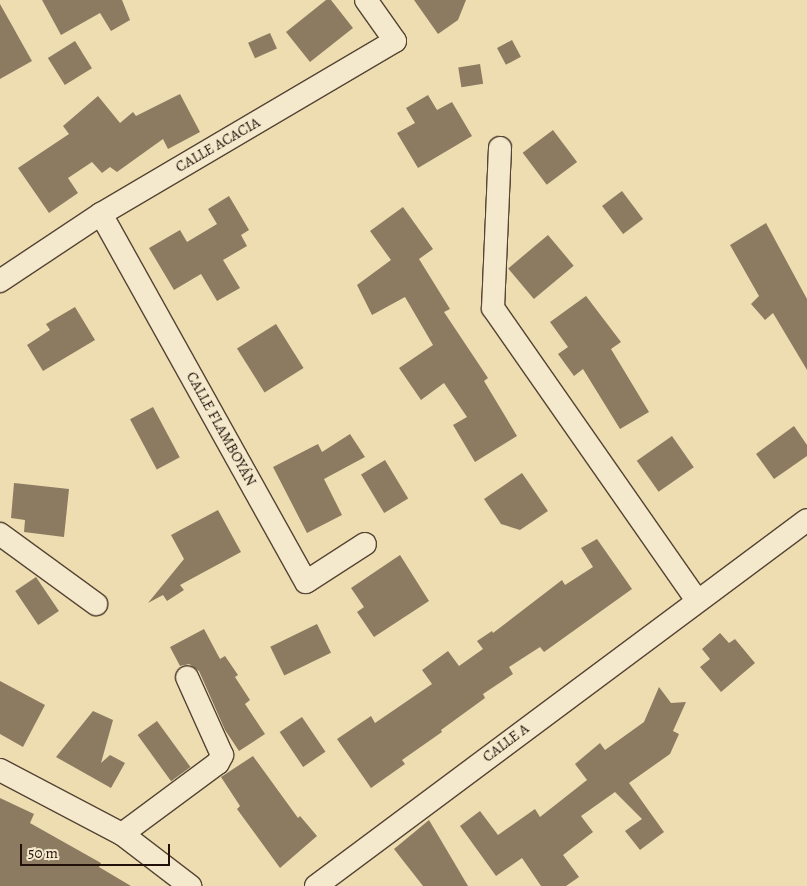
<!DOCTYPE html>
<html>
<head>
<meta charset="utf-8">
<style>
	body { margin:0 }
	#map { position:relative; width:807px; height:886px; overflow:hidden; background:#eeddb1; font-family:Alegreya,serif }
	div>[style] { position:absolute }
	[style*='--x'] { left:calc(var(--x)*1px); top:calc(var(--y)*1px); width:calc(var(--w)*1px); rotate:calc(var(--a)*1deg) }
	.building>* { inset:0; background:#8c7b61; transform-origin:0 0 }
	.roads { filter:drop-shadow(1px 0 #554434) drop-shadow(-1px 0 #554434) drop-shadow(0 1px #554434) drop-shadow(0 -1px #554434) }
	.minor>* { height:22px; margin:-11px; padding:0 11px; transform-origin:11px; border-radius:11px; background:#f4e9cc }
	span { translate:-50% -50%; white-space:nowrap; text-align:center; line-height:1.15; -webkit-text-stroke:4px #f4e9cc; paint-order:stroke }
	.street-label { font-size:15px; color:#22110a }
	.scale { position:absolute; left:20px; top:844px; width:150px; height:22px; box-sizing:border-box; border:2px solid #22110a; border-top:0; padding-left:6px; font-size:15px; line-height:18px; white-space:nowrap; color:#22110a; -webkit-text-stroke:4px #f4e9cc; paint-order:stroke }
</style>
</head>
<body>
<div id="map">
	<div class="building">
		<i style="clip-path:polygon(42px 0,122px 0,130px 20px,111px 31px,100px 13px,61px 35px)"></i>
		<i style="clip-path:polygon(326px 0,331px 0,353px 28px,310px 62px,286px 32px)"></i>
		<i style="clip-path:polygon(414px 0,466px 0,458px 20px,438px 34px)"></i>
		<i style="clip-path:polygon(0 4px,32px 61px,0 79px)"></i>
		<i style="left:270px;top:33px;width:17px;height:24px;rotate:66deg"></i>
		<i style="left:512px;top:40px;width:19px;height:17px;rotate:62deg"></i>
		<i style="left:75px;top:41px;width:32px;height:32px;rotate:58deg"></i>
		<i style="left:480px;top:64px;width:20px;height:22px;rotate:81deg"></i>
		<i style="clip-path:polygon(180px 94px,200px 132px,168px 149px,163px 139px,117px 172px,110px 167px,102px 173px,92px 162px,68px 178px,78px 193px,49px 213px,18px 168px,69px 134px,63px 126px,98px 96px,120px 123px,133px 112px,136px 116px)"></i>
		<i style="clip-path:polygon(428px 95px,437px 110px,452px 102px,472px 136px,418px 168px,397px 133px,415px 123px,406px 108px)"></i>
		<i style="left:553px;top:130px;width:40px;height:38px;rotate:53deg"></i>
		<i style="left:622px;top:191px;width:35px;height:25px;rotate:53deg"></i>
		<i style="clip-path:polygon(229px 196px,249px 230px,241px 235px,247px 246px,223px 260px,240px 288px,217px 301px,201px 274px,174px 290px,149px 248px,180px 230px,187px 242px,217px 224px,208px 209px)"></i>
		<i style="clip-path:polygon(403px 207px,433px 249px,419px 259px,450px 309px,444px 312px,488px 378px,484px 381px,517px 436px,475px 462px,453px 425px,467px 417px,444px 383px,421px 400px,399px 368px,433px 345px,405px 297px,372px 315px,357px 285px,391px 260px,370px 231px)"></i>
		<i style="clip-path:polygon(766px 223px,807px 299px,807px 370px,773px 313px,765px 320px,751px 304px,759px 296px,730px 245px)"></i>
		<i style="left:548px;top:235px;width:40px;height:52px;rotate:50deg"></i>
		<i style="clip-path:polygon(586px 296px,621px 342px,611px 349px,649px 412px,620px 429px,583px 369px,574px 376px,558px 354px,568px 347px,550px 322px)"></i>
		<i style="clip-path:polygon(75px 307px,95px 340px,43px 371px,27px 345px,50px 330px,46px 324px)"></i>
		<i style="left:276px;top:324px;width:52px;height:46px;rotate:58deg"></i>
		<i style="left:153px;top:407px;width:57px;height:26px;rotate:62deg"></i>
		<i style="clip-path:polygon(794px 426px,807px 445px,807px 456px,774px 479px,756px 454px)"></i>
		<i style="clip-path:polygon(350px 434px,365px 457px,324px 479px,342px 515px,307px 533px,273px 467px,318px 444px,322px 452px)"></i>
		<i style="left:672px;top:436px;width:38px;height:43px;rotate:55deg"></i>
		<i style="left:385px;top:460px;width:45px;height:28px;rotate:59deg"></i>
		<i style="clip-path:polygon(522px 473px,548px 511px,520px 530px,501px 524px,484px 499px)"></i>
		<i style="clip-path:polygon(14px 483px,69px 489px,64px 537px,24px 532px,25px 520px,11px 518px)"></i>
		<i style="clip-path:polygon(218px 510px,241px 552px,180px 585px,184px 590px,167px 601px,163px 595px,148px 603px,184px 559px,171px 535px)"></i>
		<i style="clip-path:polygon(597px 539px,632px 589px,544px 652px,540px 647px,509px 667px,513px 674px,483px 694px,485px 698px,441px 730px,442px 732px,402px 760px,405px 764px,371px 788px,337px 739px,371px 716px,375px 723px,432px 684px,422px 670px,448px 651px,459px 666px,483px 649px,477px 641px,492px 631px,493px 633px,562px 580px,565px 585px,593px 567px,581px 548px)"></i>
		<i style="clip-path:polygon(400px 555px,429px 601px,374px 637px,357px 612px,364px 607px,351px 588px)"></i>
		<i style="left:36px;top:577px;width:41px;height:25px;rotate:56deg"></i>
		<i style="left:317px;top:624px;width:32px;height:52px;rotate:64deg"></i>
		<i style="clip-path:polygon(204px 629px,220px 659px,225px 656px,238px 675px,235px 677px,250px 700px,245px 704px,265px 734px,239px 751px,225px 730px,199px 671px,189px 664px,180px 666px,170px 647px)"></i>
		<i style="clip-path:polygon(720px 633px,729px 643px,735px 639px,755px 663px,721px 692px,700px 667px,710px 659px,702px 649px)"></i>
		<i style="clip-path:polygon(0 681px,45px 705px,23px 747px,0 734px)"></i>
		<i style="clip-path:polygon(659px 687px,671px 703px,686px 702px,673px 731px,679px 734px,670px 754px,629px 783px,664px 832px,640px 850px,625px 831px,642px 819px,615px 792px,581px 816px,593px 832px,563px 855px,579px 877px,566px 886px,541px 886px,522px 858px,496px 876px,460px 826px,480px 811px,498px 835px,535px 809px,540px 817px,587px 780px,575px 764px,600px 743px,605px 750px,644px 722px)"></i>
		<i style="clip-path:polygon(93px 711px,113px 720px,101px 763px,110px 755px,125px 763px,111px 788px,56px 757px)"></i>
		<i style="left:302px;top:717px;width:42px;height:27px;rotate:56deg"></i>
		<i style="left:157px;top:721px;width:57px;height:24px;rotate:54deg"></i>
		<i style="clip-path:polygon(253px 756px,298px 818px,300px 816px,317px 836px,280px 868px,237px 809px,240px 806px,221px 777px)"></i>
		<i style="clip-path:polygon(0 798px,34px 814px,30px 823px,101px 863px,99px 867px,131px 886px,0 886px)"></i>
		<i style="clip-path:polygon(429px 820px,468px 886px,423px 886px,394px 849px)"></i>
	</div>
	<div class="roads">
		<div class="minor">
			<i style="--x:500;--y:148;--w:160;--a:92.5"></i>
			<i style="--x:493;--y:308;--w:356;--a:55.1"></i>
			<i style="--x:101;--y:214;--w:421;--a:60.9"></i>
			<i style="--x:306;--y:582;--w:70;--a:-32.8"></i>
			<i style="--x:0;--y:281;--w:121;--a:-33.6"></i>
			<i style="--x:101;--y:214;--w:341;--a:-30.5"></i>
			<i style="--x:395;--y:41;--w:50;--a:-125.3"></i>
			<i style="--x:0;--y:534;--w:119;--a:36.1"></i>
			<i style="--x:0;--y:770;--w:138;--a:27.7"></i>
			<i style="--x:122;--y:834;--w:86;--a:37.4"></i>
			<i style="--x:122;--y:834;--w:119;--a:-36.5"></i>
			<i style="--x:218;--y:763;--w:9;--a:-63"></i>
			<i style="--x:222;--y:755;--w:85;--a:-114.2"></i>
			<i style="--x:316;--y:886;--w:612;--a:-36.7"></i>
		</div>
	</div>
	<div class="street-label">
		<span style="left:218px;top:145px;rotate:-30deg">CALLE ACACIA</span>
		<span style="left:221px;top:429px;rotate:61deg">CALLE FLAMBOYÁN</span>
		<span style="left:506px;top:743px;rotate:-37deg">CALLE A</span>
	</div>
	<div class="scale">50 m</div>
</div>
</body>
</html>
